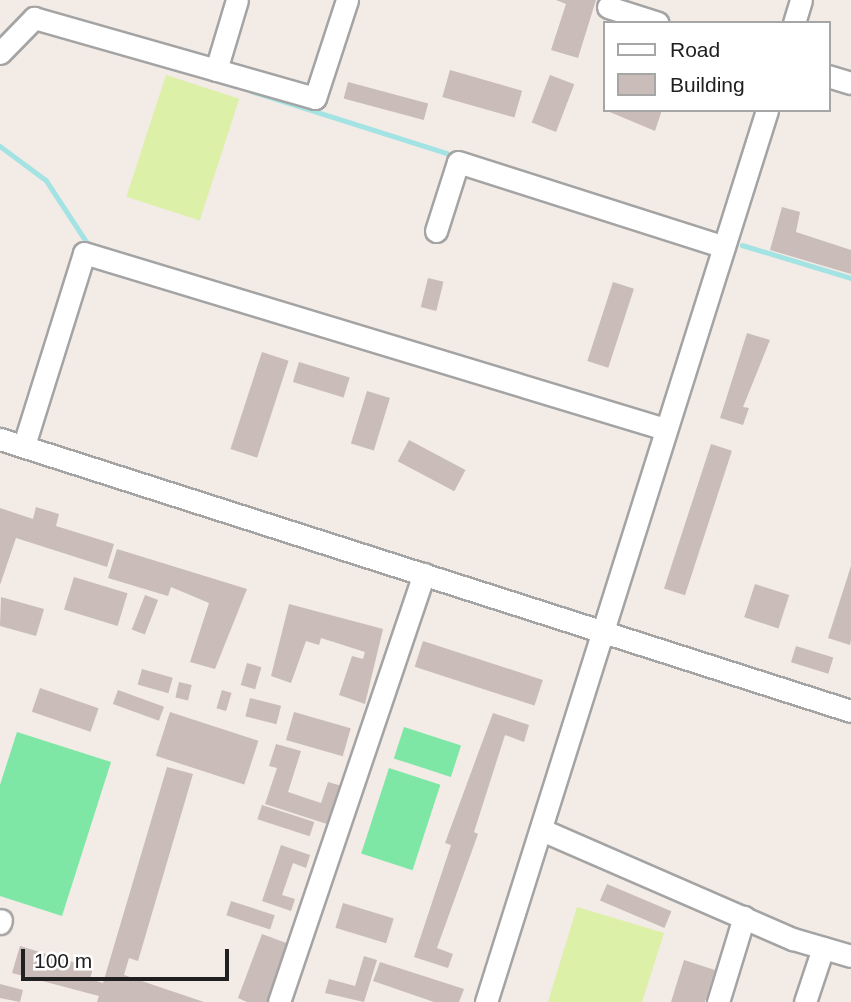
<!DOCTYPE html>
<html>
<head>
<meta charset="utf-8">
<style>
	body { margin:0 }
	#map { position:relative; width:851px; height:1002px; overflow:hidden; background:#f2ebe6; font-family:Arial,sans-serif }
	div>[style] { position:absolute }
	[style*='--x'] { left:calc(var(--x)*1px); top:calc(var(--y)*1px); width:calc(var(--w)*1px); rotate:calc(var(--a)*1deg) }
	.grass>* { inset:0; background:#dcf0a8; transform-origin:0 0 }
	.pitch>* { inset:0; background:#7ee7a6; transform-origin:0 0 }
	.stream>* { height:4.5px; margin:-2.25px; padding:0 2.25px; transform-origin:2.25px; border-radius:2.25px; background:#a3e3e3 }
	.building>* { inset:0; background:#cabcb9; transform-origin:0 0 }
	.roads { filter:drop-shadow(2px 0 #a4a4a4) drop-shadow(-2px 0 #a4a4a4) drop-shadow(0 2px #a4a4a4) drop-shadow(0 -2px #a4a4a4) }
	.minor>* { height:21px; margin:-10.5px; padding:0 10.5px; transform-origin:10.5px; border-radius:10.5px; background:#fff }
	span { translate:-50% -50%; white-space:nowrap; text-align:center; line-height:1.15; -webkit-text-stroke:6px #fff; paint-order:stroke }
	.legend { position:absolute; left:603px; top:21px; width:228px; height:91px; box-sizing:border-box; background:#fff; border:2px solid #a6a6a6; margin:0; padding:9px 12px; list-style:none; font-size:21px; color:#202020 }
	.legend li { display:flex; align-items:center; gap:14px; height:35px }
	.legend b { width:35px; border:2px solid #a6a6a6 }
	.scale { position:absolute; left:21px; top:949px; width:208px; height:32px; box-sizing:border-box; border:4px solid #202020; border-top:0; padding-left:9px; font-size:21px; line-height:24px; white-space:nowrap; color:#202020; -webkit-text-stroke:5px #fff; paint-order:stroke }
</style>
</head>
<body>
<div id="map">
	<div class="grass">
		<i style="left:166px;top:75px;width:77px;height:128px;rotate:18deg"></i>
		<i style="clip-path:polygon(577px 907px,664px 933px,642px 1002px,548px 1002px)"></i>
	</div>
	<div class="pitch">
		<i style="left:404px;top:727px;width:60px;height:33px;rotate:18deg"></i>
		<i style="clip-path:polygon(17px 732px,111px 762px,62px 916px,0 896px,0 785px)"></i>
		<i style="left:389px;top:768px;width:54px;height:90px;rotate:18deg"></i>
	</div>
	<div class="stream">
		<i style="--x:251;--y:91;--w:215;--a:17.6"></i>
		<i style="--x:0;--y:146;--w:57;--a:36.5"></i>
		<i style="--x:46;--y:180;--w:73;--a:56.7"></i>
		<i style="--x:742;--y:245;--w:114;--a:16.8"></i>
	</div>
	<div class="building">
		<i style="clip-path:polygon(556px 0,596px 0,578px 58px,551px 50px,566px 4px)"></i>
		<i style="left:450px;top:70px;width:75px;height:28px;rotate:16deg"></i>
		<i style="left:550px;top:75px;width:26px;height:51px;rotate:21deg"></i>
		<i style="left:348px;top:82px;width:83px;height:17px;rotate:15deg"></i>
		<i style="clip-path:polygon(605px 110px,662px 110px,655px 131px)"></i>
		<i style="clip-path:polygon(782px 207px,800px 212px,796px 232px,851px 250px,851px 274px,770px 250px)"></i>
		<i style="left:428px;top:278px;width:16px;height:30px;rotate:14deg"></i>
		<i style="left:613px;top:282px;width:22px;height:83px;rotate:18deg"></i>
		<i style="clip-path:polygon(747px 333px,770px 340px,743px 407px,749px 408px,743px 425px,720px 418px)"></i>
		<i style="left:262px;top:352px;width:28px;height:102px;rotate:18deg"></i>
		<i style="left:299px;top:362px;width:53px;height:21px;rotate:17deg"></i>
		<i style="left:367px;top:391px;width:24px;height:55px;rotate:17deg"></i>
		<i style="left:409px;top:440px;width:64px;height:24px;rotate:28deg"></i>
		<i style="left:711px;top:444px;width:22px;height:152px;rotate:18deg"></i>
		<i style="clip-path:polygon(36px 507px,59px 514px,56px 526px,114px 544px,107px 567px,16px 538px,0 585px,0 508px,33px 519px)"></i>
		<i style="clip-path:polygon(117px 549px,247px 589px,215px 669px,190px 662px,209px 603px,171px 587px,168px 596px,108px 578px)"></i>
		<i style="clip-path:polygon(851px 566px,851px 640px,850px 645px,828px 638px)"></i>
		<i style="left:74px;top:577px;width:56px;height:34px;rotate:17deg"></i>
		<i style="left:755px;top:584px;width:36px;height:35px;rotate:18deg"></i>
		<i style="left:145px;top:595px;width:14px;height:37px;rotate:21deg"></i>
		<i style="clip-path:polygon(1px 597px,44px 609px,36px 636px,0 626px)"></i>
		<i style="clip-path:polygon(289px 604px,383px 629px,365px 704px,339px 695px,352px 656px,363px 659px,365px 652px,321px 638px,319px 645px,306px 641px,291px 683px,271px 676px)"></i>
		<i style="left:423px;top:641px;width:126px;height:27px;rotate:18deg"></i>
		<i style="left:796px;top:646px;width:39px;height:17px;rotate:17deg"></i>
		<i style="left:247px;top:663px;width:15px;height:23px;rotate:16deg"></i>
		<i style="left:142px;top:669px;width:32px;height:16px;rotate:16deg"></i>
		<i style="left:179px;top:682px;width:13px;height:16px;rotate:13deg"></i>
		<i style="left:40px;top:688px;width:62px;height:25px;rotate:19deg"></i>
		<i style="left:118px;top:690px;width:49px;height:15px;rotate:20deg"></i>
		<i style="left:222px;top:690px;width:10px;height:19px;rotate:17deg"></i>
		<i style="left:250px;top:698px;width:32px;height:19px;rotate:14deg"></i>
		<i style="left:170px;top:712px;width:93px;height:46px;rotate:18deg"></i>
		<i style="left:294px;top:712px;width:59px;height:29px;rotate:16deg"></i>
		<i style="clip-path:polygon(493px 713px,529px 725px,524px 742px,505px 735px,474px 832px,478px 834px,437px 948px,453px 954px,448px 968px,414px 957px,451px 845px,445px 843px)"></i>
		<i style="clip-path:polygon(276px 744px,301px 751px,288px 792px,321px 803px,328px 782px,342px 786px,330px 825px,265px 804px,277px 768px,269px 766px)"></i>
		<i style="clip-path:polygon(167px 767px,193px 774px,138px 961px,129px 958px,124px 975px,204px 1002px,97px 1002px,99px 996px,12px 973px,20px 946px,93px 968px,90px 979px,103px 983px)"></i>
		<i style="left:262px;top:805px;width:55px;height:15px;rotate:18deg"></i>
		<i style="clip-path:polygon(281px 845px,310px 855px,306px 868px,293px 863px,282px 895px,295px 899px,291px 911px,262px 901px)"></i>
		<i style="left:607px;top:884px;width:70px;height:18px;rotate:23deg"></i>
		<i style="left:231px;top:901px;width:46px;height:15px;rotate:18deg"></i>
		<i style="left:343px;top:903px;width:53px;height:26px;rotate:17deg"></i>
		<i style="clip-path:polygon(262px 934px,289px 944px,268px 1002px,247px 1002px,238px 998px)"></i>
		<i style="clip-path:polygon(364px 956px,377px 960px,364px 1002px,325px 993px,329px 979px,355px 986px)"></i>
		<i style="clip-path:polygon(684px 960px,715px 970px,705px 1002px,671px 1002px)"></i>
		<i style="clip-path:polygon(380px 962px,464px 989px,459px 1002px,434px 1002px,373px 981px)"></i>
		<i style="clip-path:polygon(0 984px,23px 990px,20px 1002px,0 998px)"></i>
	</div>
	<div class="roads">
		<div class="minor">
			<i style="--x:608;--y:7;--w:52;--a:17.7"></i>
			<i style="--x:794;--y:23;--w:24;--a:-73"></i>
			<i style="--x:0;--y:53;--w:49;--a:-45.8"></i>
			<i style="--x:34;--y:18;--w:292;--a:15.9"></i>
			<i style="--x:315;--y:98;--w:103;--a:-71.9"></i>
			<i style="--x:216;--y:70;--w:73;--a:-73.3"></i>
			<i style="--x:828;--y:76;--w:24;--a:17"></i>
			<i style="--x:436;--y:231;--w:72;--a:-72.3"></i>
			<i style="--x:458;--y:162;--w:279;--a:17.7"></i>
			<i style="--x:0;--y:439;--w:893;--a:17.73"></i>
			<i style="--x:24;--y:445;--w:201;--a:-72.6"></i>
			<i style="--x:84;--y:253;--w:607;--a:16.85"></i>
			<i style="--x:542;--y:830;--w:274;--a:23.5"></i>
			<i style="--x:793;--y:939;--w:60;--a:16.3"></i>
			<i style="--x:0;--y:923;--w:3;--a:-72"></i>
			<i style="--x:279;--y:1002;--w:452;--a:-71.3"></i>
			<i style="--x:486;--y:1002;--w:935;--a:-72.51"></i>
			<i style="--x:718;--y:1002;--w:89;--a:-73"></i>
			<i style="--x:805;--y:1002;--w:57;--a:-71.6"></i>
		</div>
	</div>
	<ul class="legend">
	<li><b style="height:9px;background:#fff"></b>Road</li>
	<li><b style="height:19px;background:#cabcb9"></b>Building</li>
	</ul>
	<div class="scale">100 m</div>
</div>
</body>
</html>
